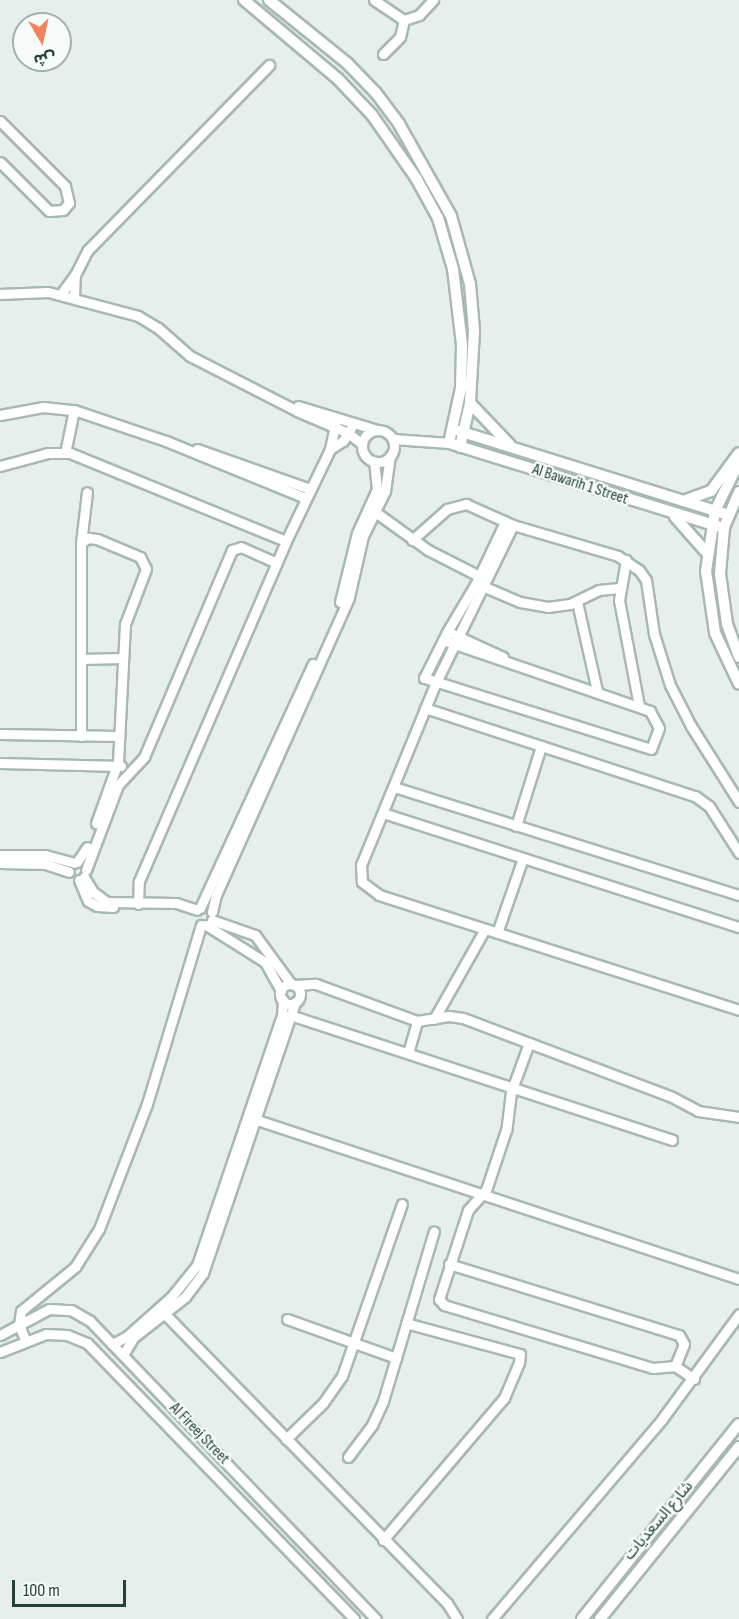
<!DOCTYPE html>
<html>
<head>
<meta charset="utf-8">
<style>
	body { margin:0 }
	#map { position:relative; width:739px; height:1619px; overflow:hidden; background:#e6efeb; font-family:"Sofia Sans Condensed","Noto Sans Arabic",sans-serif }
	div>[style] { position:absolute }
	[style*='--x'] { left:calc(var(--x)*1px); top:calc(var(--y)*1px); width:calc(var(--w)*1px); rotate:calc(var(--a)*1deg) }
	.roads { filter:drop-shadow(2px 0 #a8b8b2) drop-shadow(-2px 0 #a8b8b2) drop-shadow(0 2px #a8b8b2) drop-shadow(0 -2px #a8b8b2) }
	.minor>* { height:9px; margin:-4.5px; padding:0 4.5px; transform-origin:4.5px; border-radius:4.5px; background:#fff }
	.minor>.ring { margin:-4.5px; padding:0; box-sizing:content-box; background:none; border:9px solid #fff; border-radius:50% }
	.tertiary>* { height:10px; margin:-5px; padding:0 5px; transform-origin:5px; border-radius:5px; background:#fff }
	span { translate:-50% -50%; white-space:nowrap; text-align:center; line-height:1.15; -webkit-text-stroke:5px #f7fbf9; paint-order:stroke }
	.street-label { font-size:16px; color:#24423a }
	.north { position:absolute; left:12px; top:12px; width:60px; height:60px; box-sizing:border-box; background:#f7fbf9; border:2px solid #a3b1ad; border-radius:50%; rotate:171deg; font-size:16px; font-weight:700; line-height:24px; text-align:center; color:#24423a }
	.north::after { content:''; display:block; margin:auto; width:21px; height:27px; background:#f4845f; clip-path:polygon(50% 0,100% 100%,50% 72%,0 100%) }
	.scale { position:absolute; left:12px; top:1580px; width:114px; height:27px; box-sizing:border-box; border:3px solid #24423a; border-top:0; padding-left:8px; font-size:18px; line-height:21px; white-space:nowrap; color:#24423a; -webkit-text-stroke:4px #f7fbf9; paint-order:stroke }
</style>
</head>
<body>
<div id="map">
	<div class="roads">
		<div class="minor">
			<i style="--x:374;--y:0;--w:36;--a:34"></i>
			<i style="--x:404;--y:20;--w:16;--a:-18"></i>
			<i style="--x:419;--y:15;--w:21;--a:-47"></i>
			<i style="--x:383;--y:54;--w:24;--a:-45"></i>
			<i style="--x:400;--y:37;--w:17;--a:-77"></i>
			<i style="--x:0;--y:121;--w:92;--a:45"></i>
			<i style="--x:65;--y:186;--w:17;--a:77"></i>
			<i style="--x:69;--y:203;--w:9;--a:131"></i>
			<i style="--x:63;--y:210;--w:14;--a:176"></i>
			<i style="--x:49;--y:211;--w:69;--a:-135"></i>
			<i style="--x:0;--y:294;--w:48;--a:-2.4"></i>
			<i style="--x:48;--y:292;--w:93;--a:14.9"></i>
			<i style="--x:138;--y:316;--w:23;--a:31"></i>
			<i style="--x:158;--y:328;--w:43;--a:41.2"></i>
			<i style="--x:190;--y:356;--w:120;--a:27.2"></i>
			<i style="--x:297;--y:411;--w:56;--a:23.3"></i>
			<i style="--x:348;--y:433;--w:18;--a:38"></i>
			<i style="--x:61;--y:294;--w:24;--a:-54"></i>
			<i style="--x:74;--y:298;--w:23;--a:-88"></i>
			<i style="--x:75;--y:275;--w:28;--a:-63"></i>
			<i style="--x:88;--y:250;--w:259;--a:-45.6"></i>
			<i style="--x:298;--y:406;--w:83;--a:16.9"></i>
			<i style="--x:0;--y:415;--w:44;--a:-10.5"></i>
			<i style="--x:43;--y:407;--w:31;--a:6"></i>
			<i style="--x:74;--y:410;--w:97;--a:18.6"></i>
			<i style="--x:166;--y:441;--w:151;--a:22.2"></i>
			<i class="ring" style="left:362px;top:430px;width:23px;height:23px"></i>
			<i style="--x:393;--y:439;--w:56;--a:4.1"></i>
			<i style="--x:197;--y:449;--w:120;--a:19.5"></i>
			<i style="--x:330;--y:449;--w:15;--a:-32"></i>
			<i style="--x:343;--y:441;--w:15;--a:-58"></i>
			<i style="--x:65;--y:453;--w:44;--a:-78.2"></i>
			<i style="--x:0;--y:466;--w:50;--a:-15.2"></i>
			<i style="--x:48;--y:453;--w:22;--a:0"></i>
			<i style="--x:70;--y:453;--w:233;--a:22.2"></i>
			<i style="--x:371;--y:509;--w:70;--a:35.7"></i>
			<i style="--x:428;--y:550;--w:57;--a:27"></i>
			<i style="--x:513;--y:525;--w:175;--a:116.1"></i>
			<i style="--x:436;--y:682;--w:198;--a:112.3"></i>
			<i style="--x:361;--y:865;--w:17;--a:87"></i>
			<i style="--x:362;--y:882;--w:21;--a:37"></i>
			<i style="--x:379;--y:895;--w:378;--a:17.7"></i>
			<i style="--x:412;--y:540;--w:47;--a:-41.5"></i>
			<i style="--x:447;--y:509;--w:20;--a:-15"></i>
			<i style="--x:466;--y:504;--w:51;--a:24.1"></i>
			<i style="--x:513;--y:525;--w:109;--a:16.4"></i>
			<i style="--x:618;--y:556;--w:25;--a:34"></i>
			<i style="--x:639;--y:570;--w:12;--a:55"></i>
			<i style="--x:646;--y:580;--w:55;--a:81.6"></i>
			<i style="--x:654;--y:634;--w:53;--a:72.6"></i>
			<i style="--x:670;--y:685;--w:46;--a:62.9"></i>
			<i style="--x:691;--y:726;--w:90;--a:57.7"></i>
			<i style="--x:81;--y:543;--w:9;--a:-36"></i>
			<i style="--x:88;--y:538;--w:9;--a:6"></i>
			<i style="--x:97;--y:539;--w:47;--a:22.7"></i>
			<i style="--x:140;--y:557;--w:13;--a:63"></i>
			<i style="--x:146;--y:569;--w:59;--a:110.9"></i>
			<i style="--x:125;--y:624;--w:138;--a:92.9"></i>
			<i style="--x:118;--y:762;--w:65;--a:109.8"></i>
			<i style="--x:626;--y:560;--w:41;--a:99.9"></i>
			<i style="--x:619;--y:600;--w:108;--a:79.3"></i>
			<i style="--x:480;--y:585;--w:43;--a:23"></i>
			<i style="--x:520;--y:602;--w:28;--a:10"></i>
			<i style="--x:548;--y:607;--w:22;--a:-8"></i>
			<i style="--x:570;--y:604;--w:32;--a:-26"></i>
			<i style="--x:599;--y:590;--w:20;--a:-6"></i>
			<i style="--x:340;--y:602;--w:71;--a:-76.2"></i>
			<i style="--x:357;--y:533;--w:48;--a:-65.6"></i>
			<i style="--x:377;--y:489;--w:28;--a:-96"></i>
			<i style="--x:577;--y:602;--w:91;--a:77.3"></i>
			<i style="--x:453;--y:634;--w:55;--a:24.7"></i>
			<i style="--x:443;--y:640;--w:219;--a:18.9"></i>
			<i style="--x:650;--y:711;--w:19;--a:62"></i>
			<i style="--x:659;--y:728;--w:22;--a:111"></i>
			<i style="--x:651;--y:749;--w:238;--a:-162.6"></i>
			<i style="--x:424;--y:678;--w:51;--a:-63.4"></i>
			<i style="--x:447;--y:632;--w:57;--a:-59.4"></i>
			<i style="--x:476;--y:583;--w:68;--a:-64.6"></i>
			<i style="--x:81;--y:659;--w:42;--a:-1.4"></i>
			<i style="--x:425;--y:708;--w:284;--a:18.1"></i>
			<i style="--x:695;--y:796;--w:17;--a:36"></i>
			<i style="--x:709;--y:806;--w:56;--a:57.4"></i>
			<i style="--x:0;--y:734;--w:119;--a:1"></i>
			<i style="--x:81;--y:736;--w:193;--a:-90"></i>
			<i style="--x:81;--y:543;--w:51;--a:-83.3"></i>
			<i style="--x:0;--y:763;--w:121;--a:1.4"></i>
			<i style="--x:394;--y:787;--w:362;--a:17.4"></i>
			<i style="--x:383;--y:813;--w:374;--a:17.8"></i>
			<i style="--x:516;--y:826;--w:84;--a:-72.6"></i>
			<i style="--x:0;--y:855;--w:45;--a:0"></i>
			<i style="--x:45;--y:855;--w:30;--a:15"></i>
			<i style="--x:77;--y:862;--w:18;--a:-56"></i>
			<i style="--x:0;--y:863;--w:45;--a:1.3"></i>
			<i style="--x:45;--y:864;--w:25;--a:18"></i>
			<i style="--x:86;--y:870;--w:91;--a:-69.4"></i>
			<i style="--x:118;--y:785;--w:38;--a:-47"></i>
			<i style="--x:144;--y:757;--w:225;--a:-67"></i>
			<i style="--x:232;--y:550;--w:9;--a:-18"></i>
			<i style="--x:241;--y:547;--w:39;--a:24"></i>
			<i style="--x:84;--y:877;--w:17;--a:59"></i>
			<i style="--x:93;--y:892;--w:17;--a:36"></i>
			<i style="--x:107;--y:902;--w:69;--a:0.8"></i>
			<i style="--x:176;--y:903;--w:22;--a:18"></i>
			<i style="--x:79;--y:880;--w:23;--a:67"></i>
			<i style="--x:88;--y:901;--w:10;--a:29"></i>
			<i style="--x:97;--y:906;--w:16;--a:4"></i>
			<i style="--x:138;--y:904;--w:23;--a:-88"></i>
			<i style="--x:139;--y:881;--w:370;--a:-66.6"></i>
			<i style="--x:286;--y:541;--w:102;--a:-64.4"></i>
			<i style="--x:330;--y:449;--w:30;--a:-78"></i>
			<i style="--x:200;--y:908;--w:269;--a:-65.2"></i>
			<i style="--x:212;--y:912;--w:17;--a:-77"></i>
			<i style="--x:216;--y:895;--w:326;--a:-65.9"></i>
			<i style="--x:349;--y:597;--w:63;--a:-77.1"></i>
			<i style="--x:363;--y:536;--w:50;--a:-63.9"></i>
			<i style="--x:385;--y:491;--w:35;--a:-82"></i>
			<i style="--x:212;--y:920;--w:46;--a:19.2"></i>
			<i style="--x:255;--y:935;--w:61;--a:53.7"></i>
			<i style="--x:206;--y:925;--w:70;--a:32.1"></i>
			<i style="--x:265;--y:962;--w:33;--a:61"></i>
			<i style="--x:497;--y:933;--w:79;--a:-70.9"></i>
			<i class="ring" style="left:280px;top:984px;width:11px;height:11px"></i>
			<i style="--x:294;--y:985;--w:22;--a:-3"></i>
			<i style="--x:316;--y:984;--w:108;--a:20.1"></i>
			<i style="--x:417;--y:1021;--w:32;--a:-9"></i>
			<i style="--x:449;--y:1016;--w:14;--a:8"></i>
			<i style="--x:463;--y:1018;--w:223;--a:20.7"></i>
			<i style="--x:672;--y:1097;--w:30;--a:28"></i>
			<i style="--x:698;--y:1111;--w:41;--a:8.3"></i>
			<i style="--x:290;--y:1015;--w:402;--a:18.1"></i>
			<i style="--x:434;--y:1019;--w:103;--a:-60.5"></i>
			<i style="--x:529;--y:1043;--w:52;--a:110.2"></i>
			<i style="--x:511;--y:1092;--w:38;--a:97"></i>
			<i style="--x:506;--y:1130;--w:63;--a:108.4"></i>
			<i style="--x:486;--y:1190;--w:27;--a:132"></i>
			<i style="--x:468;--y:1210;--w:94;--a:108"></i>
			<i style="--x:439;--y:1299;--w:8;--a:50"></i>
			<i style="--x:444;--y:1305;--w:218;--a:16.8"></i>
			<i style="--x:653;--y:1368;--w:22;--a:-5"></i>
			<i style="--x:675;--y:1366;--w:23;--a:34"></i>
			<i style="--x:408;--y:1053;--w:33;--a:-74"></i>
			<i style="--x:248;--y:1117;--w:517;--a:18.26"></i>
			<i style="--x:449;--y:1264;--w:241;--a:17.2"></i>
			<i style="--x:679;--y:1335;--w:10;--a:61"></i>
			<i style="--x:684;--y:1344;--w:24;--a:112"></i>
			<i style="--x:159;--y:1308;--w:412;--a:45.7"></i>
			<i style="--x:447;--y:1603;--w:19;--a:58"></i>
			<i style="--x:287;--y:1319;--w:116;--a:19.7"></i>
			<i style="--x:0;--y:1335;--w:55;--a:-28"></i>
			<i style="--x:49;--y:1309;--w:22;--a:3"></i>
			<i style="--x:71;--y:1310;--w:22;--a:30"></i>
			<i style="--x:90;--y:1321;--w:413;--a:46.2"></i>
			<i style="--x:25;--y:1340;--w:17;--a:-111"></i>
			<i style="--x:19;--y:1324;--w:13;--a:-81"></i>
			<i style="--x:21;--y:1311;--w:70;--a:-39.2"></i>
			<i style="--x:75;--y:1267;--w:45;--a:-57.7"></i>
			<i style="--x:99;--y:1229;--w:134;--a:-69"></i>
			<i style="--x:147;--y:1104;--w:187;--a:-73.2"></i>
			<i style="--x:112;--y:1344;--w:16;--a:-27"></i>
			<i style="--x:126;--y:1337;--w:62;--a:-41.7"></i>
			<i style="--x:172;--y:1296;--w:40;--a:-51"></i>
			<i style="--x:197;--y:1265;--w:263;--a:-71.2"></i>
			<i style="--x:282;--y:1016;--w:16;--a:-86"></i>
			<i style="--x:0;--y:1352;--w:49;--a:-21.4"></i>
			<i style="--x:46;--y:1334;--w:21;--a:3"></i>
			<i style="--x:67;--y:1335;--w:22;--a:22"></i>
			<i style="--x:87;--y:1343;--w:384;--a:45.9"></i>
			<i style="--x:123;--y:1355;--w:21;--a:-59"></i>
			<i style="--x:134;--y:1337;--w:65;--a:-38.1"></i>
			<i style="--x:185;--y:1297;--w:30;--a:-53"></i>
			<i style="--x:203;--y:1273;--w:286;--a:-71.2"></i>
			<i style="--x:286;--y:1439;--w:52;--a:-44.2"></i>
			<i style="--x:323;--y:1403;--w:33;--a:-55"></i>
			<i style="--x:342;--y:1376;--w:182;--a:-70.8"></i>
			<i style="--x:348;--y:1457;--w:40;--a:-53"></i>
			<i style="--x:372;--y:1425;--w:26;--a:-65"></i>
			<i style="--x:383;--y:1401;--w:177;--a:-73.3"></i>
			<i style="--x:383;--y:1540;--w:187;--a:-49.6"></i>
			<i style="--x:504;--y:1398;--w:39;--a:-67"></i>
			<i style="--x:519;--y:1362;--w:8;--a:-83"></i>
			<i style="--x:520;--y:1354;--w:118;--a:-164.8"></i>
			<i style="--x:492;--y:1619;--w:262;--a:-49.6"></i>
			<i style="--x:662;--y:1419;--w:130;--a:-53.7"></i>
		</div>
		<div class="tertiary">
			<i style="--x:244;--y:0;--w:123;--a:40"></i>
			<i style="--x:338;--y:79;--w:50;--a:46.6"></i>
			<i style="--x:372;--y:115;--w:77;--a:55.1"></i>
			<i style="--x:416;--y:178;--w:46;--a:61.2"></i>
			<i style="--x:438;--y:218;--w:53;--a:73.6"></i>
			<i style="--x:453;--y:269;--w:77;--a:83.2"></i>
			<i style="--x:462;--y:345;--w:43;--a:91.3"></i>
			<i style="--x:461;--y:388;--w:56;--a:102.3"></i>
			<i style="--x:449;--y:443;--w:288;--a:17.2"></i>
			<i style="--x:269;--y:0;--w:100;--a:38.9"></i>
			<i style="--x:347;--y:63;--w:42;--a:46"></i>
			<i style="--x:376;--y:93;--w:39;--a:53"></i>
			<i style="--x:399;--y:124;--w:106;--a:60.5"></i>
			<i style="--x:451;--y:216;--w:71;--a:74.4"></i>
			<i style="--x:470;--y:284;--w:47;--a:85.1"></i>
			<i style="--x:474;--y:331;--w:72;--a:93.2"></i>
			<i style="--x:470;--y:403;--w:45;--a:102.8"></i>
			<i style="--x:470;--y:403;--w:58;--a:46.4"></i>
			<i style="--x:459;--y:431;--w:282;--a:17.3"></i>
			<i style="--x:739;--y:462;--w:55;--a:116.1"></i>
			<i style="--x:715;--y:511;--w:61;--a:98.5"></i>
			<i style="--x:706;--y:571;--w:63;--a:81.7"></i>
			<i style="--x:715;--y:633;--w:56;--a:64.8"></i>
			<i style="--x:739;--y:492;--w:39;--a:113"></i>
			<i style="--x:724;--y:528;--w:46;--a:95"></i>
			<i style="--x:720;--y:574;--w:50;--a:82"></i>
			<i style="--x:727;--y:624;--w:35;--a:70"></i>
			<i style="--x:686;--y:500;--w:27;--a:-20"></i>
			<i style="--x:711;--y:491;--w:47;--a:-53.6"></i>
			<i style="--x:675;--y:517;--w:48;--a:48.4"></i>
			<i style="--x:582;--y:1619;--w:250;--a:-51.2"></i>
			<i style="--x:600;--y:1619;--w:221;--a:-51.1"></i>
		</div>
	</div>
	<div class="street-label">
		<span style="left:580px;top:485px;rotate:18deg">Al Bawarih 1 Street</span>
		<span style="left:199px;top:1434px;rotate:46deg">Al Fireej Street</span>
		<span style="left:659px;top:1521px;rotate:-50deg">شارع السعديات</span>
	</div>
	<div class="north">ش</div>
	<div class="scale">100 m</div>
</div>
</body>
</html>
